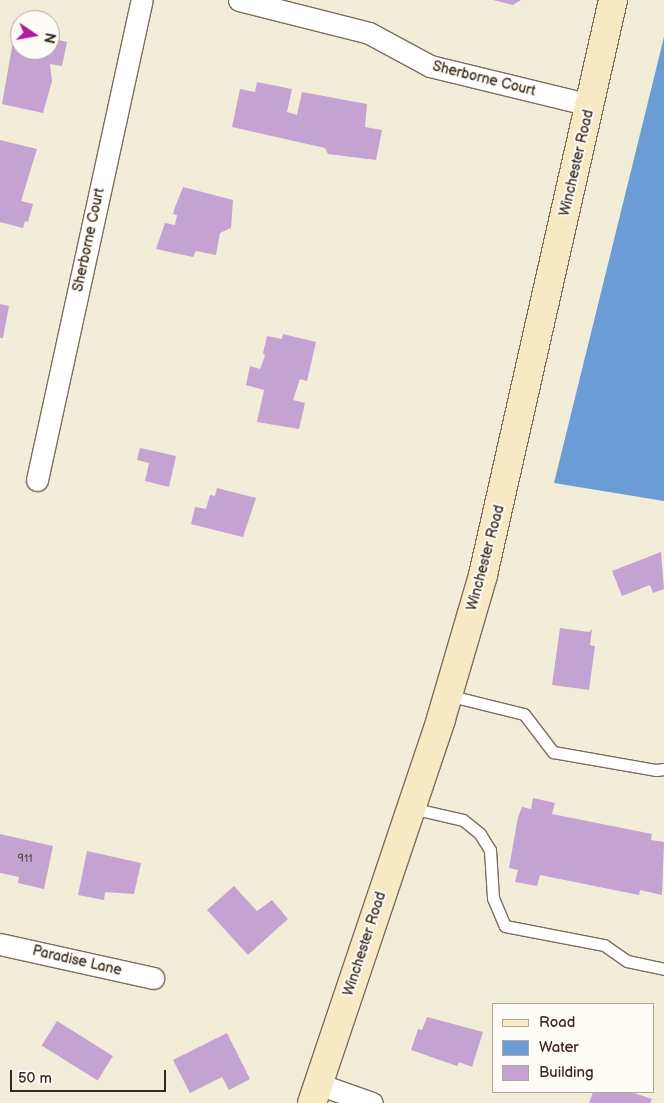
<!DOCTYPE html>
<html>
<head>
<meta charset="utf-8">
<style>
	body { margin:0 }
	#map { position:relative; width:664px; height:1103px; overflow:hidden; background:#f2edd8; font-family:"Balsamiq Sans",sans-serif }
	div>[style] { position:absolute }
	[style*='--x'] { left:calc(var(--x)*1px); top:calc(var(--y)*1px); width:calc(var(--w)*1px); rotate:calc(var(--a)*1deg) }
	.water>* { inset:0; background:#6b9cd5 }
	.building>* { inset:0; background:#c4a2d2; transform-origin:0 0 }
	.roads { filter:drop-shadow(1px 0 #7b6e5f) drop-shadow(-1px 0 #7b6e5f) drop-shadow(0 1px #7b6e5f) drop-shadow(0 -1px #7b6e5f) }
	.lane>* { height:11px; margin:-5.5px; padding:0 5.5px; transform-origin:5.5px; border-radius:5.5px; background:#fff }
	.street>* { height:21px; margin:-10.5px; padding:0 10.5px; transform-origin:10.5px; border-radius:10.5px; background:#fff }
	.secondary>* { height:28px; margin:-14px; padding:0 14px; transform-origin:14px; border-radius:14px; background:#f6e9c3 }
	span { translate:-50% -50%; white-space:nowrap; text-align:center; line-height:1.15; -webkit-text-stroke:4px #fdfcf7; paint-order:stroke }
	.number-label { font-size:11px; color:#5d484b }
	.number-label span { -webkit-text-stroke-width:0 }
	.street-label { font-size:14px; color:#3b2a1e }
	.legend { position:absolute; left:492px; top:1003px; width:162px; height:90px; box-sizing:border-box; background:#fdfcf7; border:1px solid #afa8a0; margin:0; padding:6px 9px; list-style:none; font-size:15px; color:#3b2a1e }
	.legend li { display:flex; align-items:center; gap:10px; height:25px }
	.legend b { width:25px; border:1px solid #afa8a0 }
	.north { position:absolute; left:10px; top:10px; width:50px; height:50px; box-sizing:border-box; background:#fdfcf7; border:1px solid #afa8a0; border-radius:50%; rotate:102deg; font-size:14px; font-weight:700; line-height:20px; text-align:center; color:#3b2a1e }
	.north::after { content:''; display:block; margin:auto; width:18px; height:22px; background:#b5179e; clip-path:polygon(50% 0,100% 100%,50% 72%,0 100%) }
	.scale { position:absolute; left:10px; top:1070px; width:156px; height:22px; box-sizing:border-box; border:2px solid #3b2a1e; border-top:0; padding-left:6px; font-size:15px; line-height:18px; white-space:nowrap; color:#3b2a1e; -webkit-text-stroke:4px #fdfcf7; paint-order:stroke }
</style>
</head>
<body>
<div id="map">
	<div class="water">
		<i style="clip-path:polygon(664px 37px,664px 501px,554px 483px)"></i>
	</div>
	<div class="building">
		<i style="clip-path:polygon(493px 0,521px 0,513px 5px)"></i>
		<i style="clip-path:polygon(15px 30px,20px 31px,20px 50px,50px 50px,50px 38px,67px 42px,62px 66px,50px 64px,52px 81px,43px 113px,2px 104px)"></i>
		<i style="clip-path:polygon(257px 82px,292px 89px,287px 112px,297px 115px,302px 92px,367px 104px,365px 127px,382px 130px,376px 160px,328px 154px,325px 148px,232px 127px,240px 89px,255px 92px)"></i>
		<i style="clip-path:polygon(0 140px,37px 149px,21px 201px,33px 204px,28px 222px,25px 221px,23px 228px,0 222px)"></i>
		<i style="clip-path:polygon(183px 187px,233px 200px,231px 228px,220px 233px,216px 255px,196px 251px,193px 257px,156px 249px,165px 223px,175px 225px,177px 215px,173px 214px,174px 210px)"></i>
		<i style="clip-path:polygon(0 304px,9px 306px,3px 338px,0 338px)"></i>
		<i style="clip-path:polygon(283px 334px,316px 342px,307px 381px,300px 379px,293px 400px,305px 403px,299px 429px,257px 422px,264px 390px,246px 385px,250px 366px,260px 369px,265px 356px,263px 353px,267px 336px,282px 339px)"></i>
		<i style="clip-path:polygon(140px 448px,176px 456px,169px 487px,145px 481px,149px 463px,137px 460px)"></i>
		<i style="clip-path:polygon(217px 488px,256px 498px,243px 537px,191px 524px,195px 507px,206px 509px,210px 495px,215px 496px)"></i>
		<i style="clip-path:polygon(661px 552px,664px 589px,653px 593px,650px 585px,622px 596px,612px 571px)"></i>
		<i style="clip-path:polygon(560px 628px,589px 632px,592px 629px,590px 645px,595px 646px,589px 690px,552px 685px)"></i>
		<i style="clip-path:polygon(533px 798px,555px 803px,552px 814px,652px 834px,651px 840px,664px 842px,662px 895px,640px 890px,639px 895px,540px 875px,537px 886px,515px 882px,518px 870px,509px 868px,518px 817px,522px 807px,531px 809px)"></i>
		<i style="clip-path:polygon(0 834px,53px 846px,44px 889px,18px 883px,19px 877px,0 873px)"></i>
		<i style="clip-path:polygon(87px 851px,141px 863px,134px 894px,105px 892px,104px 900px,78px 895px)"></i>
		<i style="clip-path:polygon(234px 886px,257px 911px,272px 900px,288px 919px,248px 955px,207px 910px)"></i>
		<i style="clip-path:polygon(427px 1017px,483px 1032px,472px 1067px,459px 1062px,457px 1066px,411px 1050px,418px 1029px,422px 1030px)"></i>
		<i style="left:57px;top:1021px;width:66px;height:29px;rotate:32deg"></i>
		<i style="clip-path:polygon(227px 1033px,250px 1079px,229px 1090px,222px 1077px,190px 1093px,173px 1060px)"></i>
		<i style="clip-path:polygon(593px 1092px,631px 1092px,652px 1099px,650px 1103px,589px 1103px)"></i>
	</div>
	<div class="roads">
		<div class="lane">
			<i style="--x:447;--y:695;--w:79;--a:13.9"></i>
			<i style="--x:524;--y:714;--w:48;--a:52.7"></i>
			<i style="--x:553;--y:752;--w:105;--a:9.9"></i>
			<i style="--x:656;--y:770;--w:8;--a:-7"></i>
			<i style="--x:411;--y:808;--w:53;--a:13"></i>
			<i style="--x:463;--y:820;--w:22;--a:39"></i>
			<i style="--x:480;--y:834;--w:19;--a:58"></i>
			<i style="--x:490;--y:850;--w:48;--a:86.4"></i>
			<i style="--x:493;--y:898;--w:30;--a:67"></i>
			<i style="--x:505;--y:926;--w:101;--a:10.9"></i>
			<i style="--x:604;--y:945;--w:28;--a:35"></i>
			<i style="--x:627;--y:961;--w:38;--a:12"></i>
		</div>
		<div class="street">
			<i style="--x:239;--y:0;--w:134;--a:14.2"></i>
			<i style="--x:369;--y:33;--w:69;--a:28.4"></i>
			<i style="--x:430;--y:66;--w:165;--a:13.7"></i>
			<i style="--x:37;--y:480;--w:491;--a:-77.7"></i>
			<i style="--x:0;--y:944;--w:157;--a:12.5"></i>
			<i style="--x:318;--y:1084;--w:57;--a:19.4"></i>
		</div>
		<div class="secondary">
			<i style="--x:312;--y:1103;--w:405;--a:-71.4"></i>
			<i style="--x:441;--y:719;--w:150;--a:-73.7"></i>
			<i style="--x:483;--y:575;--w:590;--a:-77.26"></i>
		</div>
	</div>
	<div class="number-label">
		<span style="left:25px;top:859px">911</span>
	</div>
	<div class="street-label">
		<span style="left:484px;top:79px;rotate:14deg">Sherborne Court</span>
		<span style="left:577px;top:163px;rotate:-77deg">Winchester Road</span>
		<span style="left:89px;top:240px;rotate:-78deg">Sherborne Court</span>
		<span style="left:486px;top:558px;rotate:-75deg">Winchester Road</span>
		<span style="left:365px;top:944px;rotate:-72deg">Winchester Road</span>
		<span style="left:77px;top:961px;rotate:13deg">Paradise Lane</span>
	</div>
	<ul class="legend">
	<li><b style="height:6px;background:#f6e9c3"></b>Road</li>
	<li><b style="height:14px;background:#6b9cd5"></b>Water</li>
	<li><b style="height:14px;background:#c4a2d2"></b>Building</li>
	</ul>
	<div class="north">N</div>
	<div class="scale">50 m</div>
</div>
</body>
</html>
